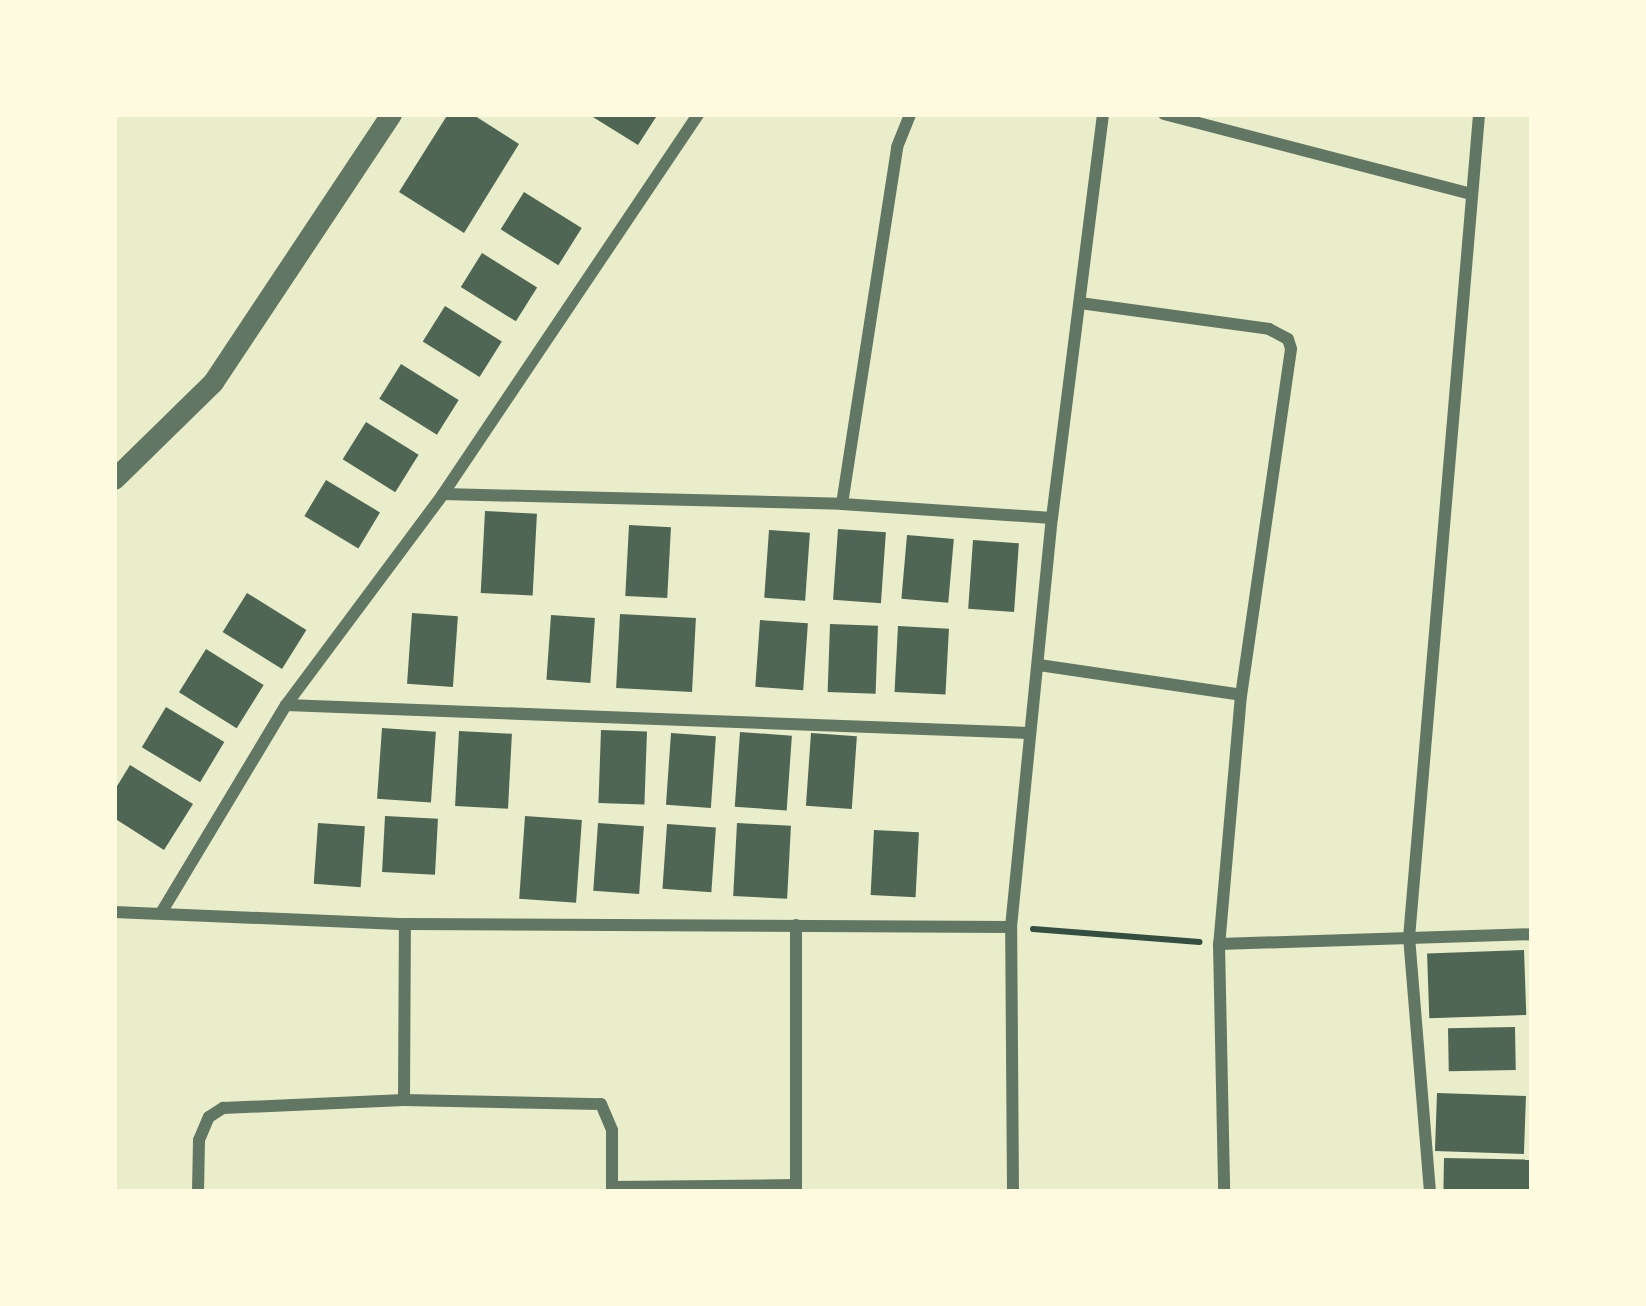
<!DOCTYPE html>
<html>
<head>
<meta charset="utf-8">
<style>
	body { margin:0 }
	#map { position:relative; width:1646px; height:1306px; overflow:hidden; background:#e9edc9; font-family:Inter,sans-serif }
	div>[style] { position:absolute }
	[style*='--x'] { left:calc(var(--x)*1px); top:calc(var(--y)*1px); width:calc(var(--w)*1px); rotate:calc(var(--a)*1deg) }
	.building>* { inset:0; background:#4f6655; transform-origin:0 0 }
	.path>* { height:6px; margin:-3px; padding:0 3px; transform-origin:3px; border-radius:3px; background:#344e41 }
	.minor>* { height:12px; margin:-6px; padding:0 6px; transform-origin:6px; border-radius:6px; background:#617663 }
	.tertiary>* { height:21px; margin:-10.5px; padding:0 10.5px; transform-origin:10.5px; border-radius:10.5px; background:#617663 }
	span { translate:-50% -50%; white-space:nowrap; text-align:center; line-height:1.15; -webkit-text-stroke:10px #fefae0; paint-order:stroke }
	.frame { position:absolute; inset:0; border:117px solid #fefae0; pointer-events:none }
</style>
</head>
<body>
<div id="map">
	<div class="building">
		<i style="clip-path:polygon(448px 114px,472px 114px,519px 144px,464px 233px,399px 192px)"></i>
		<i style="clip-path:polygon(588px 114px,658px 114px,638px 145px)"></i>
		<i style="left:524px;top:192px;width:68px;height:44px;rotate:32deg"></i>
		<i style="left:482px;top:253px;width:65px;height:40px;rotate:32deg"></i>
		<i style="left:445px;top:306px;width:67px;height:42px;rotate:32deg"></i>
		<i style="left:401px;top:364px;width:68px;height:41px;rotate:32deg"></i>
		<i style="left:366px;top:422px;width:62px;height:44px;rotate:32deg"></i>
		<i style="left:326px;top:480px;width:63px;height:42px;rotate:31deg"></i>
		<i style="left:485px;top:511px;width:52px;height:82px;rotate:3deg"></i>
		<i style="left:629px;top:525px;width:42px;height:71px;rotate:3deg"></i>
		<i style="left:838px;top:529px;width:48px;height:71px;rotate:4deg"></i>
		<i style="left:769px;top:530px;width:41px;height:68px;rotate:4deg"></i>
		<i style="left:907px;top:535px;width:47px;height:64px;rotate:5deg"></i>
		<i style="left:973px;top:540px;width:46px;height:69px;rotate:4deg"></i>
		<i style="left:247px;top:593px;width:70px;height:46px;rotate:32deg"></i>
		<i style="left:412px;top:613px;width:46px;height:71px;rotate:4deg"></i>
		<i style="left:620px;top:614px;width:76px;height:74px;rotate:3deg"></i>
		<i style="left:551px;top:615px;width:44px;height:65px;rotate:4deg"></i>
		<i style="left:760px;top:620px;width:48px;height:67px;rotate:4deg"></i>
		<i style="left:830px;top:624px;width:48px;height:68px;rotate:2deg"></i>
		<i style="left:898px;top:626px;width:51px;height:66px;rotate:3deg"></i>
		<i style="left:206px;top:649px;width:68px;height:51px;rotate:32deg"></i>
		<i style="left:166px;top:707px;width:68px;height:47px;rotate:31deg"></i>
		<i style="left:382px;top:728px;width:54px;height:71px;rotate:4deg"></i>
		<i style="left:601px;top:730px;width:46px;height:73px;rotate:2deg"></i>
		<i style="left:459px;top:731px;width:53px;height:75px;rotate:3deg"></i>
		<i style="left:740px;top:732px;width:52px;height:75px;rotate:4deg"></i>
		<i style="left:671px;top:733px;width:45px;height:72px;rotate:4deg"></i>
		<i style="left:811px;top:733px;width:46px;height:73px;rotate:4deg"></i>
		<i style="clip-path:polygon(130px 765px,193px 804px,164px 850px,114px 818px,114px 791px)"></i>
		<i style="left:385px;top:816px;width:53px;height:56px;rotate:3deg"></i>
		<i style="left:525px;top:816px;width:57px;height:83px;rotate:4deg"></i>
		<i style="left:318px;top:823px;width:47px;height:61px;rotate:4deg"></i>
		<i style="left:598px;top:823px;width:46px;height:68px;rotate:4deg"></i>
		<i style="left:737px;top:823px;width:54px;height:73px;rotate:3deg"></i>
		<i style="left:667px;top:824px;width:49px;height:65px;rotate:4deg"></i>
		<i style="left:874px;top:830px;width:45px;height:65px;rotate:3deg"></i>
		<i style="left:1524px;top:950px;width:65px;height:97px;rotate:88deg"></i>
		<i style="left:1515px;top:1027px;width:43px;height:67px;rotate:89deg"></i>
		<i style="left:1437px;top:1093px;width:89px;height:58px;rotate:2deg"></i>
		<i style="left:1444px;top:1158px;width:88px;height:34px;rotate:1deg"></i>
	</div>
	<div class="path">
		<i style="--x:1033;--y:929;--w:167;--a:4.5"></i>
	</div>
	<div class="minor">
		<i style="--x:1164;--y:114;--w:317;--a:14.6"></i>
		<i style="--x:1080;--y:303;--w:191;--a:7.8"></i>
		<i style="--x:1269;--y:329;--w:21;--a:28"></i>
		<i style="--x:1288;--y:339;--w:10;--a:73"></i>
		<i style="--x:1291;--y:349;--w:350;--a:98.2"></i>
		<i style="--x:1241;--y:695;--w:250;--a:95"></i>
		<i style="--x:1219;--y:944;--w:248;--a:88.8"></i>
		<i style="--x:443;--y:494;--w:399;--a:1.4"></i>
		<i style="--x:842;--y:504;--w:210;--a:3.8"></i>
		<i style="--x:842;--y:504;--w:361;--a:-81.2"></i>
		<i style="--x:897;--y:147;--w:35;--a:-68"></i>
		<i style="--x:1039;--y:665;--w:204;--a:8.4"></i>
		<i style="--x:286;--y:705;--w:743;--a:2.16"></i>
		<i style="--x:114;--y:912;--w:291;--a:2.4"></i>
		<i style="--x:405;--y:924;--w:606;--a:0.28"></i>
		<i style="--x:161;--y:913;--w:243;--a:-59"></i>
		<i style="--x:286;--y:705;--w:263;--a:-53.3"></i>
		<i style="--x:443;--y:494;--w:458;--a:-56.1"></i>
		<i style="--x:1219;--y:944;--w:313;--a:-1.8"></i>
		<i style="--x:404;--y:1100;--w:176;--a:-89.7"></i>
		<i style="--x:612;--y:1187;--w:184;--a:-0.6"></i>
		<i style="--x:198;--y:1192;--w:52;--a:-88.9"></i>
		<i style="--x:199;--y:1140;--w:25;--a:-67"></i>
		<i style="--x:209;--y:1117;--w:17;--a:-33"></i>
		<i style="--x:223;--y:1108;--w:181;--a:-2.5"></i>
		<i style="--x:404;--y:1100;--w:197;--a:1.2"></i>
		<i style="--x:601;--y:1104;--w:28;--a:67"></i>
		<i style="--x:612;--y:1130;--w:62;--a:90"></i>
		<i style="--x:796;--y:1192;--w:267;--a:-90"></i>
		<i style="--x:1013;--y:1192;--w:265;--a:-90.4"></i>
		<i style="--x:1011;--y:927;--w:411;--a:-84.3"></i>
		<i style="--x:1052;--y:518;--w:407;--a:-82.8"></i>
		<i style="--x:1430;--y:1192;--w:255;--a:-94.7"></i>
		<i style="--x:1409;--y:938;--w:827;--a:-85.14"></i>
	</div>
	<div class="tertiary">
		<i style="--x:114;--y:479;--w:139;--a:-44.4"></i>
		<i style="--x:213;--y:382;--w:322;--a:-56.4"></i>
	</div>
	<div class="frame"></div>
</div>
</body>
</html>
